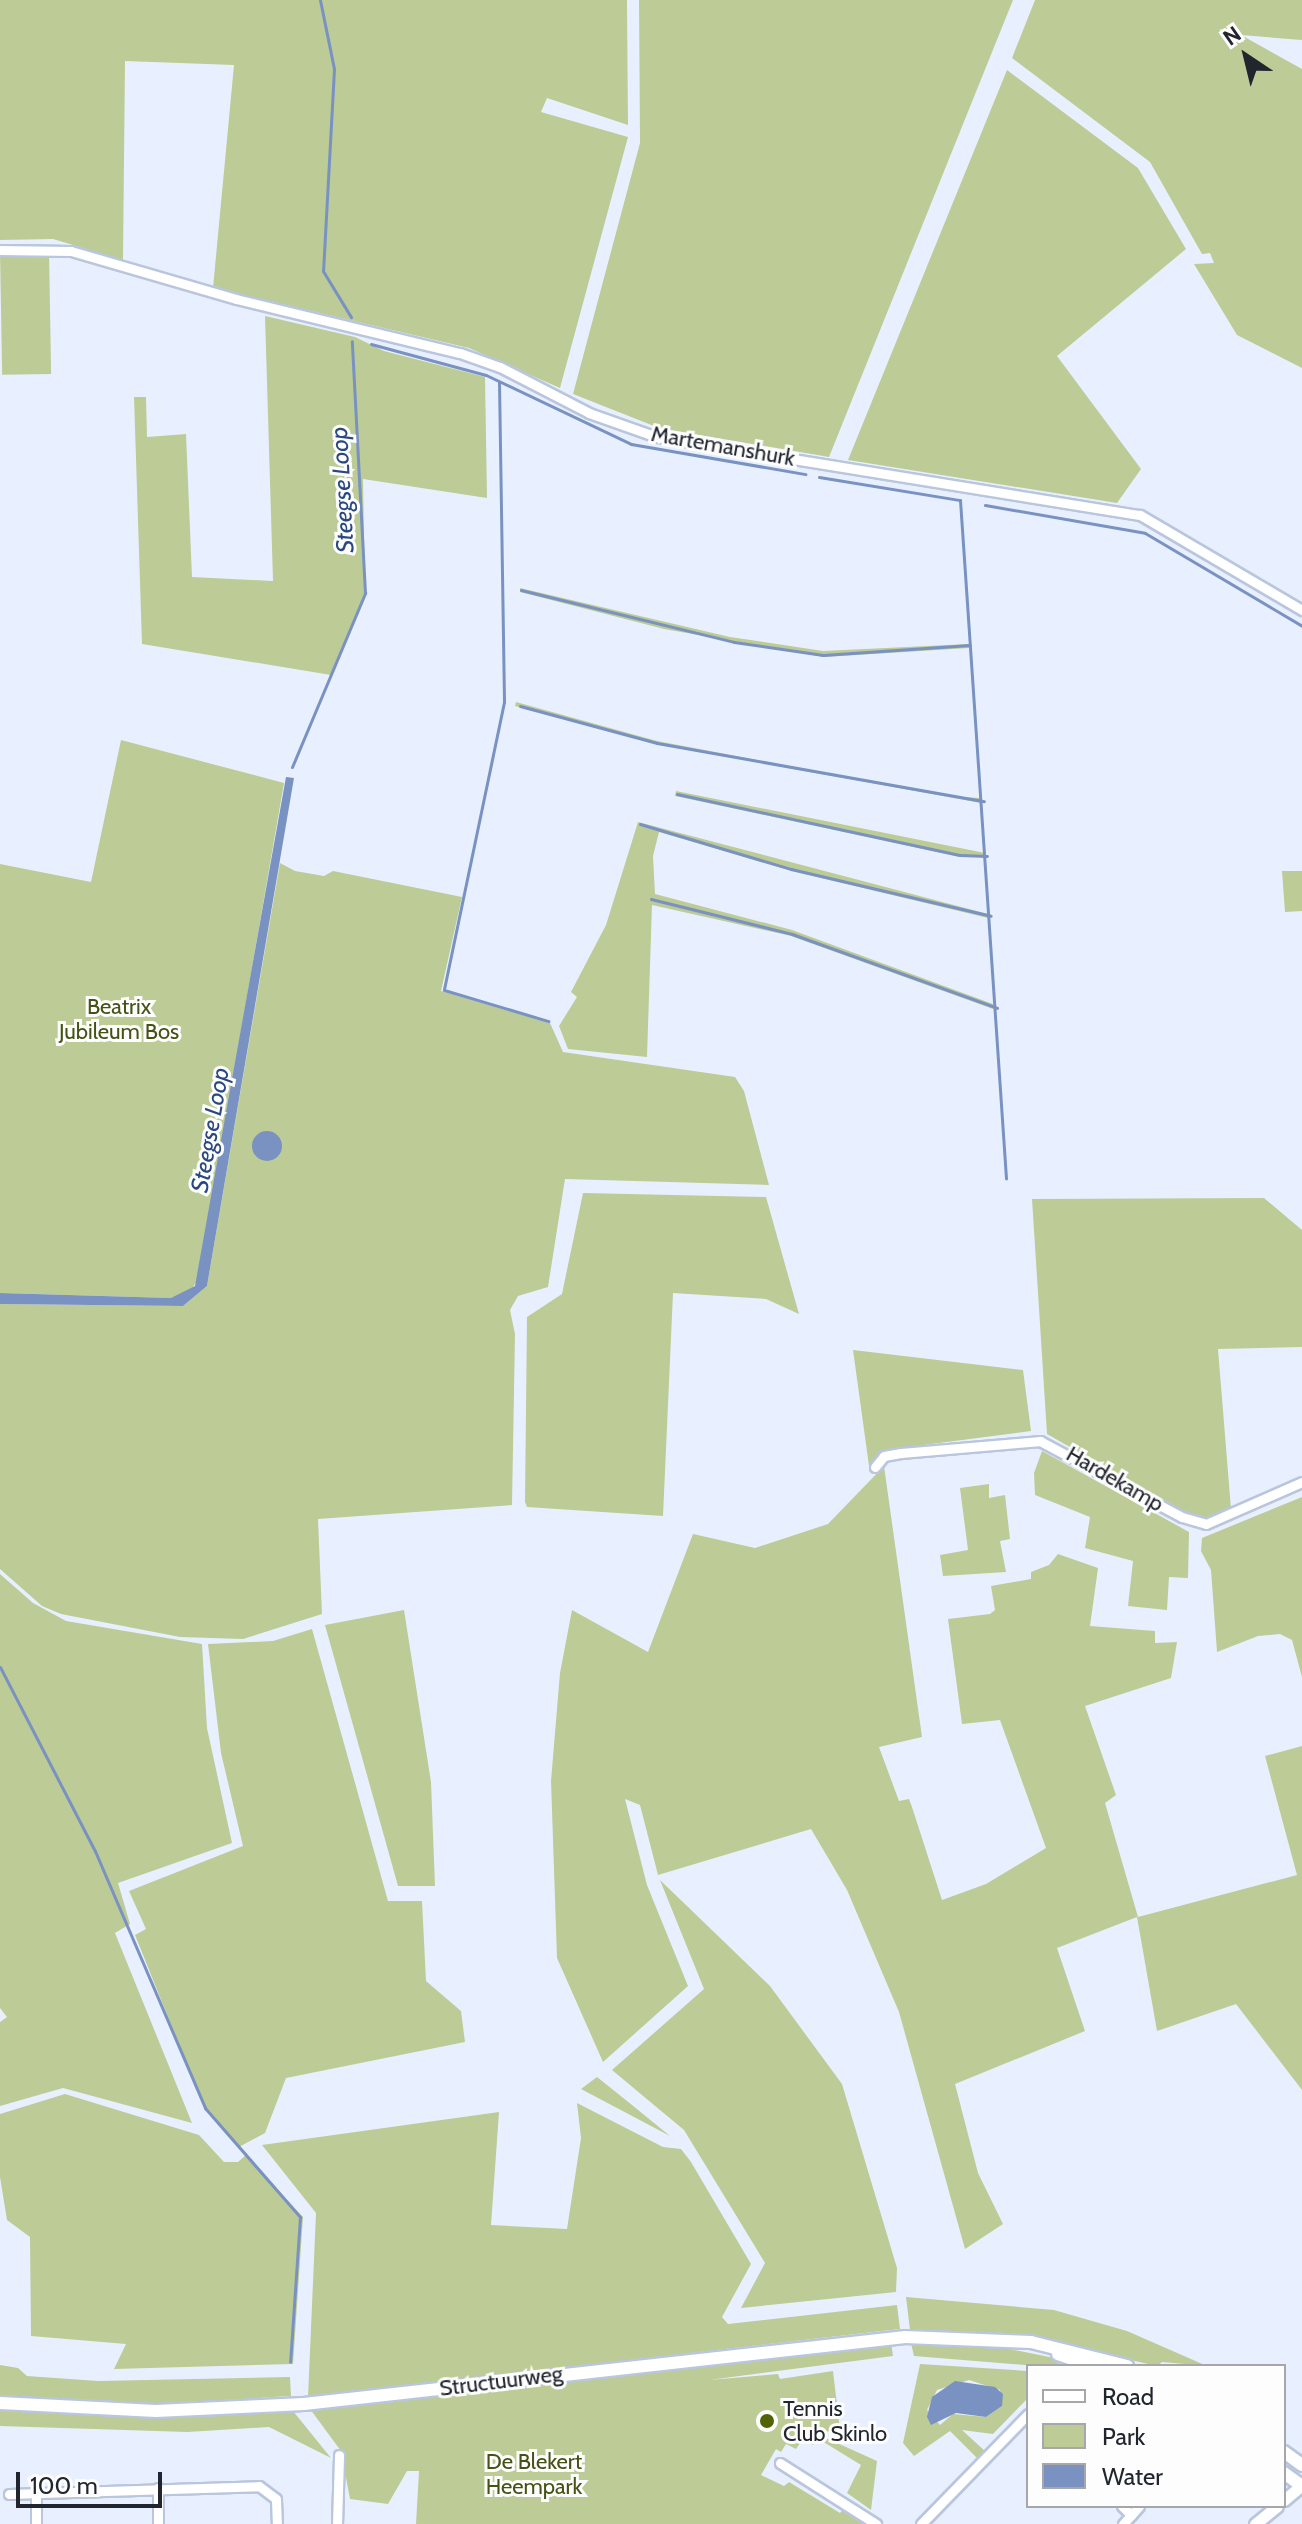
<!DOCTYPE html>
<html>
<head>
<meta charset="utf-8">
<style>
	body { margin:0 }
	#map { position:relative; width:1302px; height:2524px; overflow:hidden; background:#e8f0ff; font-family:Cabin,sans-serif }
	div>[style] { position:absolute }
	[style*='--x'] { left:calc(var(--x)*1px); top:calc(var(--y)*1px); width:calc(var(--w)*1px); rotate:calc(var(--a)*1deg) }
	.green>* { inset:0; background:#bdcb96; transform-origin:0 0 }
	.water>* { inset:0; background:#7992c1 }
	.round { border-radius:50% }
	.stream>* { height:3px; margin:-1.5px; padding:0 1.5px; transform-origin:1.5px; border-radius:1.5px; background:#7992c1 }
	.roads { filter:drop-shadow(2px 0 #b9c6dd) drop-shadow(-2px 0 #b9c6dd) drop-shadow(0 2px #b9c6dd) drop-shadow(0 -2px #b9c6dd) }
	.minor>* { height:9px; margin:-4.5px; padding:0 4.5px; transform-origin:4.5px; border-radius:4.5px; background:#fff }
	.tertiary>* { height:11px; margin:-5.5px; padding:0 5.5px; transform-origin:5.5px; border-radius:5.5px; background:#fff }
	.secondary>* { height:12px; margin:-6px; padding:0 6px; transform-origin:6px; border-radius:6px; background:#fff }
	.dots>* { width:22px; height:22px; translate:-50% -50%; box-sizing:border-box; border:4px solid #fdfdfd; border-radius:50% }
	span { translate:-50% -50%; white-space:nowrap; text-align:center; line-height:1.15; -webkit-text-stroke:6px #fdfdfd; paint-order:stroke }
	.street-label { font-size:22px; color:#20252e }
	.park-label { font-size:22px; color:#465215 }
	.poi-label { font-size:22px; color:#20252e }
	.left { translate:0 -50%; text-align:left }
	.water-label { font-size:24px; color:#294782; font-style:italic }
	.legend { position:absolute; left:1026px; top:2364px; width:260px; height:144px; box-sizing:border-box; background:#fdfdfd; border:2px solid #a5a7aa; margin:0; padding:10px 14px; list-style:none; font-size:24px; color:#20252e }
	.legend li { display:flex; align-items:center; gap:16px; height:40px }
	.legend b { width:40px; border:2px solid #a5a7aa }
	.north { position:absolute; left:1206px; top:16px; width:80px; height:80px; -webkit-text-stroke:6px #fdfdfd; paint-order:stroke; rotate:325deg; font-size:22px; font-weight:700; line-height:32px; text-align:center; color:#20252e }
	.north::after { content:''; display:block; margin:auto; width:28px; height:36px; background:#20252e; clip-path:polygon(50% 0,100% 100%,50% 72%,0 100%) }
	.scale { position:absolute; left:16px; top:2472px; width:146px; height:36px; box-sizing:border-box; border:4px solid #20252e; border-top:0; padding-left:10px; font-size:24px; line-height:28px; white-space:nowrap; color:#20252e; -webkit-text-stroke:6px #fdfdfd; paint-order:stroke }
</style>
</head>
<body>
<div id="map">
	<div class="green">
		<i style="clip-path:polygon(0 0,627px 0,628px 125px,547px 98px,541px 112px,628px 137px,560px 388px,469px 348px,213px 288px,234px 65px,125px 61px,123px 260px,53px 239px,0 240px)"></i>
		<i style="clip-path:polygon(639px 0,1013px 0,829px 457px,659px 428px,573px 394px,640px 143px)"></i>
		<i style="clip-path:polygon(1035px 0,1302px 0,1302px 40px,1241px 35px,1302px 69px,1302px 368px,1237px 335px,1194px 264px,1214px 263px,1210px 253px,1202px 254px,1150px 162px,1012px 58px)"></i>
		<i style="clip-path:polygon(1007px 70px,1138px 168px,1186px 249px,1057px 356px,1141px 469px,1117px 503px,848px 460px)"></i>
		<i style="left:49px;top:251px;width:123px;height:49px;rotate:89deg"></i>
		<i style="clip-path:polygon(265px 316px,355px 337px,384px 351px,485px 377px,487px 498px,363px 479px,365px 593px,331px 675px,142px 644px,134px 397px,146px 397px,147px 437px,186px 434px,192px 577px,273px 581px)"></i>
		<i style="clip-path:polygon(520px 588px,730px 637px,823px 651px,969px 644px,969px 648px,824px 657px,664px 629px,520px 592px)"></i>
		<i style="clip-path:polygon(516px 702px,657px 741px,947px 796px,980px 798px,981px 803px,656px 744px,515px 706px)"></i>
		<i style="clip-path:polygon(121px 740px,284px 783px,198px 1279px,190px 1292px,171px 1298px,0 1293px,0 864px,91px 882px)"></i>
		<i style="clip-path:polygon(676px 791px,985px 853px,985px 857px,960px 857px,675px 796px)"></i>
		<i style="clip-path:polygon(638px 822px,988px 914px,988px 918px,792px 871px,659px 832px,653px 856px,655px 894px,792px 930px,993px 1004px,993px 1009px,791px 936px,652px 905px,647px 1057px,568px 1049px,559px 1026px,577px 997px,571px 992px,606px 925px)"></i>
		<i style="clip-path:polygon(280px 863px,295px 871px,324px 876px,333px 871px,462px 897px,441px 991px,550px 1023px,563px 1052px,735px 1077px,744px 1091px,769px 1185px,565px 1179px,548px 1287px,518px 1296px,510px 1310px,515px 1334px,512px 1505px,318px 1519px,322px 1614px,243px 1639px,180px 1637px,61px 1614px,42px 1606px,0 1569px,0 1304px,183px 1306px,207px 1286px)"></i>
		<i style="clip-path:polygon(1282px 871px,1302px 871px,1302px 911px,1285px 912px)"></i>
		<i style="clip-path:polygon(583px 1193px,766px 1197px,799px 1314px,766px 1299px,673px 1293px,663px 1516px,527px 1507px,525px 1502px,527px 1317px,562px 1294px)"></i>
		<i style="clip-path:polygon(1264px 1198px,1302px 1230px,1302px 1347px,1218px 1349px,1231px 1509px,1201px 1522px,1047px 1434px,1032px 1199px)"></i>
		<i style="clip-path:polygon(853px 1350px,1023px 1370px,1031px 1431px,885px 1450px,869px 1466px)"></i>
		<i style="clip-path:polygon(1042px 1451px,1189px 1532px,1188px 1578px,1169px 1577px,1167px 1610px,1128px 1606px,1133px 1561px,1085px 1548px,1090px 1517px,1035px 1495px,1034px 1473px)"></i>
		<i style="clip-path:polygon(884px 1466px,922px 1737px,879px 1747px,899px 1801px,909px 1799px,912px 1807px,942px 1900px,986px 1884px,1046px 1848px,1000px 1720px,962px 1724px,948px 1619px,990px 1614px,995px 1610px,991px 1586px,1031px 1579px,1031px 1572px,1049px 1565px,1058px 1554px,1098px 1568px,1090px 1626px,1155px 1631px,1155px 1643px,1177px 1642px,1171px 1678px,1085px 1706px,1116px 1795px,1105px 1803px,1138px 1917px,1297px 1875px,1265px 1756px,1302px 1746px,1302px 2090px,1236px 2004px,1157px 2031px,1137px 1917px,1057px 1948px,1085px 2031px,955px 2084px,978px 2173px,1003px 2224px,965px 2249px,899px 2012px,847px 1890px,811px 1829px,658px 1875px,640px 1805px,625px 1799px,647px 1885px,688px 1986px,603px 2062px,557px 1958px,551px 1781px,560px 1673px,572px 1610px,648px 1652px,693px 1534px,755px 1548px,828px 1524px)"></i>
		<i style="clip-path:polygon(989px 1484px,989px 1498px,1005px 1495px,1010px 1539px,1000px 1541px,1006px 1572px,943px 1576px,940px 1555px,968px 1550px,960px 1488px)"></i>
		<i style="clip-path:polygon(1302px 1497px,1302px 1677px,1292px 1640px,1280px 1634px,1258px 1636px,1217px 1652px,1211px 1570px,1201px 1551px,1202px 1538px)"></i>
		<i style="clip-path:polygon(0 1574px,33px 1603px,66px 1621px,202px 1644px,207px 1728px,232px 1843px,118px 1883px,130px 1924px,115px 1933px,192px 2123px,63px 2088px,0 2106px,0 2022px,7px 2017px,0 2008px)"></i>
		<i style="clip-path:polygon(404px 1610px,431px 1782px,435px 1886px,398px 1886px,325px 1625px)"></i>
		<i style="clip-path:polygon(312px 1629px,388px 1901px,422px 1901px,426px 1981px,461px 2011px,465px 2042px,286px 2078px,265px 2133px,239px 2147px,205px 2109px,135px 1935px,146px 1929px,129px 1891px,243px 1846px,221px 1753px,208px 1644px,273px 1641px)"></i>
		<i style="clip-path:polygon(660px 1880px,770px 1986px,842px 2084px,897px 2268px,896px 2292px,741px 2308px,765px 2263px,684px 2130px,612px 2070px,704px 1989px)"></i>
		<i style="clip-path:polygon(597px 2077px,632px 2105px,670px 2136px,581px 2089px)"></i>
		<i style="clip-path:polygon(65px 2094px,199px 2135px,224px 2162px,238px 2162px,246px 2155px,303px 2217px,293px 2364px,114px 2369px,126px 2344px,31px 2336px,30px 2237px,7px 2220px,0 2177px,0 2114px)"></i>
		<i style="clip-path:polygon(577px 2103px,663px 2147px,681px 2149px,691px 2162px,751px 2264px,722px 2317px,728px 2324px,897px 2305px,900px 2329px,308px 2397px,316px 2213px,262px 2145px,499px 2112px,491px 2225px,567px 2229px,581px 2138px)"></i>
		<i style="clip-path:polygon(906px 2297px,1054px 2310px,1127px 2331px,1207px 2366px,1162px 2362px,1157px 2366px,1061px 2344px,910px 2330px)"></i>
		<i style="clip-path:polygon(891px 2342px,893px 2356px,709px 2380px,778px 2374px,780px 2379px,833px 2371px,840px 2430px,815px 2433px,877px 2461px,871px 2510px,847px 2493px,861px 2465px,817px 2438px,813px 2445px,803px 2439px,796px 2449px,786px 2444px,781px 2452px,776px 2449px,761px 2475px,784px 2486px,789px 2482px,840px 2513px,845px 2507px,868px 2524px,416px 2524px,419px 2471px,407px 2471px,388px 2504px,350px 2499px,341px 2451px,310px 2409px)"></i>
		<i style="clip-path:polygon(911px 2343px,995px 2346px,1074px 2362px,1038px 2366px,914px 2356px)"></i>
		<i style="clip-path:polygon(evenodd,920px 2364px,1028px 2371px,1028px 2398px,993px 2434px,962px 2430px,986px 2452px,979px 2460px,950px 2431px,914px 2456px,903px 2443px,920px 2364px,969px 2380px,1000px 2390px,1002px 2406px,986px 2417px,953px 2414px,940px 2425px,927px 2410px,937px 2390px,969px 2380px)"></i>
		<i style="clip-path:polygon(0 2365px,18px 2368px,27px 2376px,98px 2381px,290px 2377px,291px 2396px,148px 2405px,0 2397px)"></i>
		<i style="clip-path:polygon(0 2409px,138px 2418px,293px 2411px,331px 2458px,269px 2427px,187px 2432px,0 2426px)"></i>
	</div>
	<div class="water">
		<i style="clip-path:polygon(286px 777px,294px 778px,207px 1286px,183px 1306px,0 1304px,0 1293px,171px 1298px,195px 1286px)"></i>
		<i class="round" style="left:252px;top:1131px;width:30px;height:30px"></i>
		<i style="clip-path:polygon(955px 2381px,995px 2387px,1003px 2394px,1002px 2406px,986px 2417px,956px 2413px,931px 2425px,927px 2417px,932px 2397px)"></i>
	</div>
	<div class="stream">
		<i style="--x:320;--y:0;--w:70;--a:78.5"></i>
		<i style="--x:334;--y:69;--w:202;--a:93.1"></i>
		<i style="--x:323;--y:271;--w:54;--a:58.7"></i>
		<i style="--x:371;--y:344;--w:119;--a:15.1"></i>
		<i style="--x:486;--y:375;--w:161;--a:25.4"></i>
		<i style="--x:631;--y:444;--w:177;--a:9.8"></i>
		<i style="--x:499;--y:382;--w:320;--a:89.1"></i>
		<i style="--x:504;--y:702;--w:294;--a:101.8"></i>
		<i style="--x:444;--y:990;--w:109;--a:16.6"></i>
		<i style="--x:819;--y:477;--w:143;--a:9.3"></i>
		<i style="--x:960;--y:500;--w:680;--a:86.12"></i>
		<i style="--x:985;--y:505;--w:162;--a:9.9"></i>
		<i style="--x:1145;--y:533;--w:182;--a:30.6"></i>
		<i style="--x:521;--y:590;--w:219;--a:13.7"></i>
		<i style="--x:734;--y:642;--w:90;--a:8.3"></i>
		<i style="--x:823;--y:655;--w:147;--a:-3.9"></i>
		<i style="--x:520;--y:706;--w:142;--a:15.1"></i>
		<i style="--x:657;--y:743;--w:332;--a:10.1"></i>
		<i style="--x:292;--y:767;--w:189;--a:-67.2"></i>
		<i style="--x:365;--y:593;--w:252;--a:-93"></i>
		<i style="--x:677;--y:794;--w:289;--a:12.2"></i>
		<i style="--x:960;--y:855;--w:27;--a:2"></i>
		<i style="--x:640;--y:824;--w:158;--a:16.6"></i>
		<i style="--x:791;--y:869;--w:205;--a:13.2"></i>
		<i style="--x:651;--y:899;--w:145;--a:13.9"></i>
		<i style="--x:792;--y:934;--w:218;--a:19.8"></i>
		<i style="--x:0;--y:1667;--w:207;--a:62.7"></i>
		<i style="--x:95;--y:1851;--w:280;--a:66.8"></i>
		<i style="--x:205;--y:2108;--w:145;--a:48.9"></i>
		<i style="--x:300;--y:2217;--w:145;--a:93.9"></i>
	</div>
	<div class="roads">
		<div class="minor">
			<i style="--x:0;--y:250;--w:71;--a:0.8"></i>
			<i style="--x:71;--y:251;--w:172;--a:16.2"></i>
			<i style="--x:236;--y:299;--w:230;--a:13.6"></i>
			<i style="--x:460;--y:353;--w:42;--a:19.3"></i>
			<i style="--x:500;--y:367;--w:100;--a:27.3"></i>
			<i style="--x:589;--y:413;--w:72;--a:19.4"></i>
			<i style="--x:657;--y:437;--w:489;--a:9.2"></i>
			<i style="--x:1140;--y:515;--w:188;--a:30.4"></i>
			<i style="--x:875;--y:1467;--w:14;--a:-51"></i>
			<i style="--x:884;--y:1456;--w:17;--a:-10"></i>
			<i style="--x:901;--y:1453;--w:140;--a:-4.9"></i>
			<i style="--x:1040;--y:1441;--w:161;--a:28.2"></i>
			<i style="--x:1182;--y:1517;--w:25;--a:16"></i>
			<i style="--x:1206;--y:1524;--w:105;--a:-23.6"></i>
			<i style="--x:780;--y:2463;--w:114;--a:32.4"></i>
			<i style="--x:36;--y:2493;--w:31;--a:90"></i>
			<i style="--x:9;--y:2494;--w:250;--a:-1.8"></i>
			<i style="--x:259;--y:2486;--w:21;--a:37"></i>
			<i style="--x:276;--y:2499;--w:25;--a:88"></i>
			<i style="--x:1122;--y:2506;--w:13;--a:45"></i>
			<i style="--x:158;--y:2524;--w:36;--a:-90"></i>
			<i style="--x:337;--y:2524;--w:69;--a:-88.3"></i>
			<i style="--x:921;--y:2524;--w:153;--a:-45.8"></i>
			<i style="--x:1123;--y:2524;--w:24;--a:-48"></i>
		</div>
		<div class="tertiary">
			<i style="--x:1284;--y:2500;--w:23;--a:-40"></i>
			<i style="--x:1255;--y:2524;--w:28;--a:-39"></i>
		</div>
		<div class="secondary">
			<i style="--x:1058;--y:2354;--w:37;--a:19"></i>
			<i style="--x:0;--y:2403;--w:156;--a:2.9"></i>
			<i style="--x:156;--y:2411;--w:148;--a:-2.7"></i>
			<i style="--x:304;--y:2404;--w:605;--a:-6.36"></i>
			<i style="--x:905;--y:2337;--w:126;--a:2.3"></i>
			<i style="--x:1031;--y:2342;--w:99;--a:14"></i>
			<i style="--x:1284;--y:2452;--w:22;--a:36"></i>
			<i style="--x:1284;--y:2473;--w:22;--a:36"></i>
		</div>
	</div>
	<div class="dots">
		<i style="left:767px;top:2421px;background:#526207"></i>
	</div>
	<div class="street-label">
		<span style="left:723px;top:446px;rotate:10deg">Martemanshurk</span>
		<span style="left:1115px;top:1479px;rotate:30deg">Hardekamp</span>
		<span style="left:501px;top:2381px;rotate:-7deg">Structuurweg</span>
	</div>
	<div class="park-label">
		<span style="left:119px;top:1019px">Beatrix<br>Jubileum Bos</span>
		<span style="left:534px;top:2474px">De Blekert<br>Heempark</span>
	</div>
	<div class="poi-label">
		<span class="left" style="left:783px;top:2421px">Tennis<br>Club Skinlo</span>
	</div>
	<div class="water-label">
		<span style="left:342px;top:490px;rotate:-93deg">Steegse Loop</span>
		<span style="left:210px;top:1130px;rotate:-80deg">Steegse Loop</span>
	</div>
	<ul class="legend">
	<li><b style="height:10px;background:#fff"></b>Road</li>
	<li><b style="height:22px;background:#bdcb96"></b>Park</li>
	<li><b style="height:22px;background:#7992c1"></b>Water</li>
	</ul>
	<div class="north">N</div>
	<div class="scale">100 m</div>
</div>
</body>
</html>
